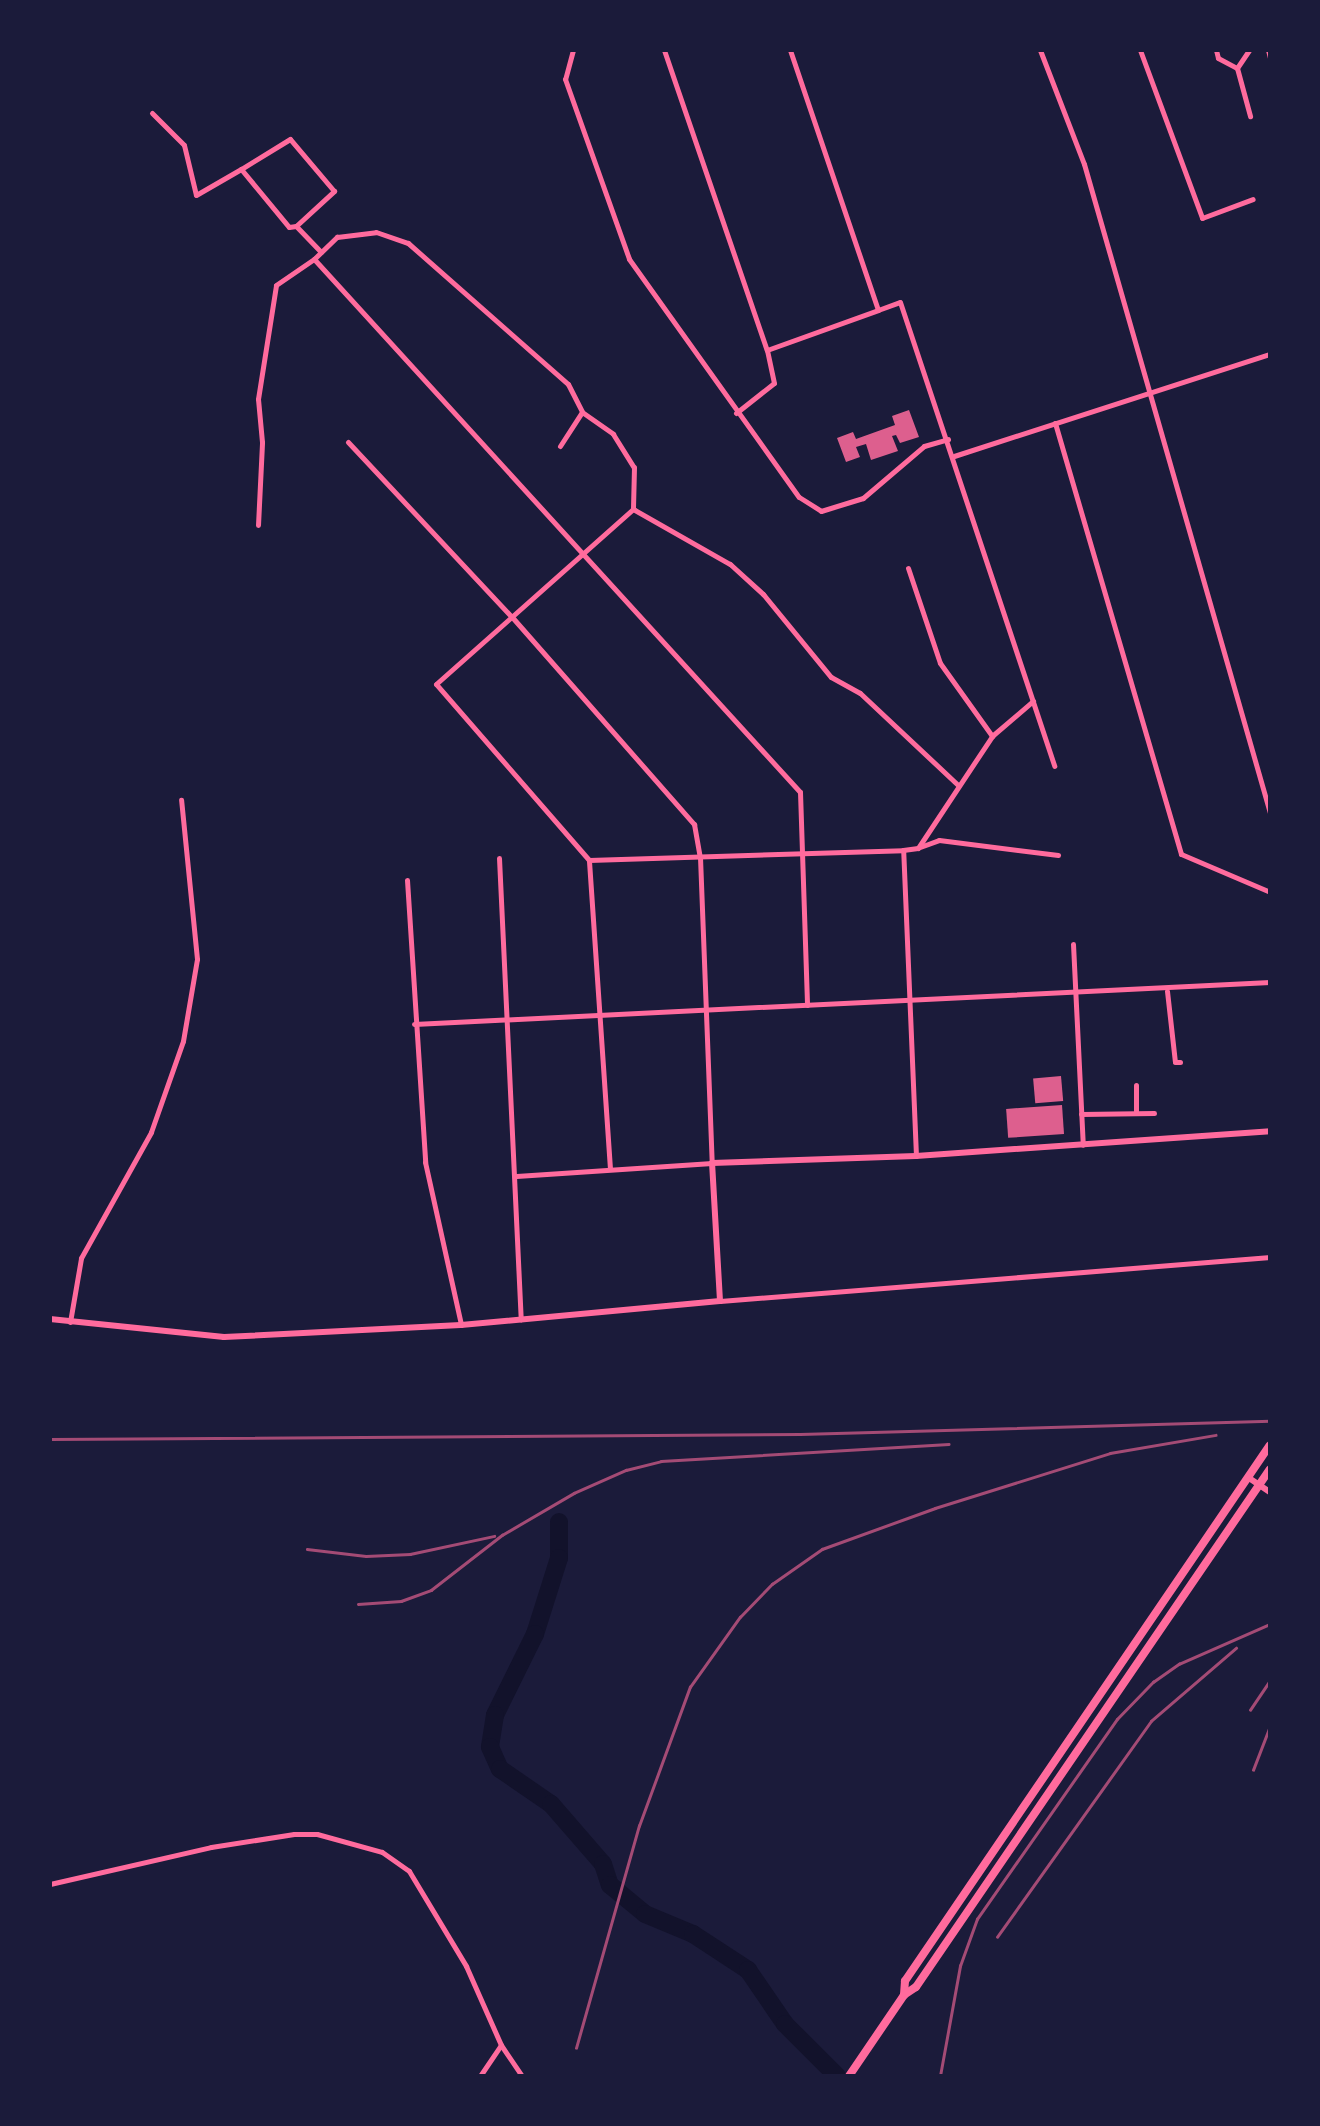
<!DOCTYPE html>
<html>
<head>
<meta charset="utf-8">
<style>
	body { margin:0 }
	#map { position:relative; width:1320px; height:2126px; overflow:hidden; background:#1b1b3a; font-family:Manrope,sans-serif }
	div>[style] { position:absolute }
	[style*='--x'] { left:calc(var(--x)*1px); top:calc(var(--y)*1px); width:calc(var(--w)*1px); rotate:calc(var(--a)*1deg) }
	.river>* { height:18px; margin:-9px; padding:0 9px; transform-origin:9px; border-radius:9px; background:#12122b }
	.building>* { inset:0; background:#dd5f8e; transform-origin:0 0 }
	.minor>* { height:5px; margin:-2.5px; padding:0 2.5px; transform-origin:2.5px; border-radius:2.5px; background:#ff6b9d }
	.tertiary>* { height:6px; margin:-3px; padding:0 3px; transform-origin:3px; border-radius:3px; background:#ff6b9d }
	.secondary>* { height:8px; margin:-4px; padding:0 4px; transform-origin:4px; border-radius:4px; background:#ff6b9d }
	.rail>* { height:2.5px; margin:-1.25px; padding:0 1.25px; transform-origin:1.25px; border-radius:1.25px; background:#a44b75 }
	span { translate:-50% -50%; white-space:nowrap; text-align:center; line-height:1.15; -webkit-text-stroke:8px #1b1b3a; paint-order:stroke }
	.frame { position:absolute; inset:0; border:52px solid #1b1b3a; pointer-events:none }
</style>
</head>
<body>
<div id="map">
	<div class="river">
		<i style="--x:559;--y:1522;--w:36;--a:90"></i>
		<i style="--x:559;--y:1558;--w:80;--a:107.5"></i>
		<i style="--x:535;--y:1634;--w:90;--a:116.3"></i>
		<i style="--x:495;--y:1715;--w:32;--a:99"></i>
		<i style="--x:490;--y:1747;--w:24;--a:66"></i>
		<i style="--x:500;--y:1769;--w:62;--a:34.5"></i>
		<i style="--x:551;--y:1804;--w:79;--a:49.1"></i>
		<i style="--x:603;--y:1864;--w:22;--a:72"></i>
		<i style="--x:610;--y:1885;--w:45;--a:39.6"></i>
		<i style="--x:645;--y:1914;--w:52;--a:22.6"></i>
		<i style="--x:693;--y:1934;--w:66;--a:33.2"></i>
		<i style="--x:748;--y:1970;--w:65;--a:55.6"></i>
		<i style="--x:785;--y:2024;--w:74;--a:45"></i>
	</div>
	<div class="building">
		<i style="clip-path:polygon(909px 410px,919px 437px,900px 443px,896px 435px,892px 436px,898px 451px,871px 460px,866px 444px,856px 447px,860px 457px,846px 462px,837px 438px,853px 432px,856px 439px,895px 425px,892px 416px)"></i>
		<i style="left:1061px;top:1076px;width:25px;height:28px;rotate:85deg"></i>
		<i style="left:1062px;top:1105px;width:29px;height:56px;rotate:86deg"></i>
	</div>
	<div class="minor">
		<i style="--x:573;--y:50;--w:30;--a:105"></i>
		<i style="--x:565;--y:79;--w:191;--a:70.4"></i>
		<i style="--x:629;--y:259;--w:292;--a:54.5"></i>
		<i style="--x:799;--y:497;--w:26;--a:32"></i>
		<i style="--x:821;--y:511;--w:44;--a:-17.2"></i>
		<i style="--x:863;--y:498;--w:80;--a:-40.4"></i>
		<i style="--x:924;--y:446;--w:25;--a:-16"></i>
		<i style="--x:664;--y:50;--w:317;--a:71.1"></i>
		<i style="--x:767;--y:350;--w:118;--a:-19.8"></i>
		<i style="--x:790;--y:50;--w:274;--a:71.3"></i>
		<i style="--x:878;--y:310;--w:23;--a:-20"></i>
		<i style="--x:900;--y:302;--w:489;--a:71.6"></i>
		<i style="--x:1040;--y:50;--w:122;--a:68.9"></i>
		<i style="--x:1084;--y:164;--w:675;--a:74.01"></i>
		<i style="--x:1140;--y:50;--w:179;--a:69.7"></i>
		<i style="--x:1202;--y:218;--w:54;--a:-20.4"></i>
		<i style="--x:1216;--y:50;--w:8;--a:76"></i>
		<i style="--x:1218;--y:58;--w:21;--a:28"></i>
		<i style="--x:1237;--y:68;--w:22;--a:-56"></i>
		<i style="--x:1268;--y:50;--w:8;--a:76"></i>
		<i style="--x:1237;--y:68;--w:50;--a:74.8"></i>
		<i style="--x:152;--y:113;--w:45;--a:45"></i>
		<i style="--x:184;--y:145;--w:51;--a:76.5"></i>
		<i style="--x:196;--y:195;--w:52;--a:-30"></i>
		<i style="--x:296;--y:226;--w:52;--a:-42.6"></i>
		<i style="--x:334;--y:191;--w:68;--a:-130.2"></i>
		<i style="--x:290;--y:139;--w:57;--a:148.5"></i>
		<i style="--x:241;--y:169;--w:75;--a:50.4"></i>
		<i style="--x:289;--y:227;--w:7;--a:-8"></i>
		<i style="--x:296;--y:226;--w:36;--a:46"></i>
		<i style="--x:314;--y:259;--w:721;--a:47.64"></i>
		<i style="--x:800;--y:792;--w:213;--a:88.1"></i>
		<i style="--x:736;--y:413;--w:48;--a:-38.3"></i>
		<i style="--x:774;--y:383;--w:34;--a:-102"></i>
		<i style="--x:1055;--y:423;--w:449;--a:73.7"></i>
		<i style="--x:1181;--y:854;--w:97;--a:23.1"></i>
		<i style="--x:348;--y:442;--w:240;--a:46.9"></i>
		<i style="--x:512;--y:617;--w:276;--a:48.7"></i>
		<i style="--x:694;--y:824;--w:34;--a:80"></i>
		<i style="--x:700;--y:857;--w:306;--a:87.8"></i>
		<i style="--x:712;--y:1163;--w:196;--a:176.2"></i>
		<i style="--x:560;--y:446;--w:40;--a:-57.1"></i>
		<i style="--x:954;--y:456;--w:332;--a:-17.9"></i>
		<i style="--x:633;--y:509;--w:112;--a:29.6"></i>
		<i style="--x:730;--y:564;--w:45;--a:42.3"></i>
		<i style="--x:763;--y:594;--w:107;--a:50.7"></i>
		<i style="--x:831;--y:677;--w:33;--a:29"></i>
		<i style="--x:860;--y:693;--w:134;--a:43.2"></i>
		<i style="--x:258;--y:525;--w:83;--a:-87.2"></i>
		<i style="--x:262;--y:442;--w:43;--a:-95.3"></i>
		<i style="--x:258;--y:399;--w:115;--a:-81"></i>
		<i style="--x:276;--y:285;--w:46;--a:-34.4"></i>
		<i style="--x:314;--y:259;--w:32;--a:-44"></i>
		<i style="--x:337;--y:237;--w:39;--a:-7"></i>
		<i style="--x:376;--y:232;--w:34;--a:19"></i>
		<i style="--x:408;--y:243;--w:213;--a:41.4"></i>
		<i style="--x:568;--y:384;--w:31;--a:63"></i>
		<i style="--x:582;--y:412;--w:38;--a:35"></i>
		<i style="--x:613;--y:434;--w:39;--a:58"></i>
		<i style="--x:634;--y:467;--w:42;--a:91.4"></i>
		<i style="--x:908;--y:568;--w:100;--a:71.4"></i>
		<i style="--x:940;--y:663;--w:90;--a:54.5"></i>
		<i style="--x:920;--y:847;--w:20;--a:-20"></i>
		<i style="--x:939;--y:840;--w:120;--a:7.2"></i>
		<i style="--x:499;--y:858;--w:462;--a:87.3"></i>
		<i style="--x:589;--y:860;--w:314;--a:-1.8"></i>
		<i style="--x:407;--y:880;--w:283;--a:86.3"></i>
		<i style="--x:425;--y:1162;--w:167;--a:77.5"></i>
		<i style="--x:1073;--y:944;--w:201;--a:87.2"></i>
		<i style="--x:1167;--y:991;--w:71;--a:83.6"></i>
		<i style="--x:1175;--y:1062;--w:5;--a:0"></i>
		<i style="--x:414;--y:1024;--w:857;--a:-2.81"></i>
		<i style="--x:1136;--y:1112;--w:27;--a:-90"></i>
		<i style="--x:1081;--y:1114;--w:73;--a:-0.8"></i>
		<i style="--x:916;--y:1156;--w:306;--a:-92.4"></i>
		<i style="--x:903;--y:850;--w:15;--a:-8"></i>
		<i style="--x:918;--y:848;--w:134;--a:-56.5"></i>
		<i style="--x:992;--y:736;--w:54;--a:-40.5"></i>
		<i style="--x:610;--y:1169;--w:310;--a:-93.9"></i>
		<i style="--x:589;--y:860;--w:233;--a:-131"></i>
		<i style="--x:436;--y:684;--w:264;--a:-41.6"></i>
		<i style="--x:720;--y:1301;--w:552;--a:-4.57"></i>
		<i style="--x:70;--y:1322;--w:65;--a:-80.2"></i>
		<i style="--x:81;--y:1258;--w:144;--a:-60.9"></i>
		<i style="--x:151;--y:1132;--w:96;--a:-70.6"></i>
		<i style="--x:183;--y:1041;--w:83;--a:-80.3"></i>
		<i style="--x:197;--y:959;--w:160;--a:-95.7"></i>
		<i style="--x:50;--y:1884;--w:165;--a:-12.9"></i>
		<i style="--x:211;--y:1847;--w:84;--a:-8.9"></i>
		<i style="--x:294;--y:1834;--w:23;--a:0"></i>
		<i style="--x:317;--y:1834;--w:67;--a:15.5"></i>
		<i style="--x:382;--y:1852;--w:33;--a:35"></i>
		<i style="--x:409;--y:1871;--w:111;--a:59"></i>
		<i style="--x:466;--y:1966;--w:86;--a:66.1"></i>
		<i style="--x:501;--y:2045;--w:37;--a:56"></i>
		<i style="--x:480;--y:2076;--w:37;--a:-56"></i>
	</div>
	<div class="tertiary">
		<i style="--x:50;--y:1319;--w:175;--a:5.9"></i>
		<i style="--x:224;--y:1337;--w:237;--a:-2.9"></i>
		<i style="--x:461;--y:1325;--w:260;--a:-5.3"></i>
		<i style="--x:720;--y:1301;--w:138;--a:-93.3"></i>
		<i style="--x:712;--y:1163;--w:204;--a:-2"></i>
		<i style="--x:916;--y:1156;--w:355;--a:-4"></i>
		<i style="--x:1249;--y:1478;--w:25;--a:34"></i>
	</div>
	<div class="secondary">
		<i style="--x:904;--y:1995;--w:14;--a:-86"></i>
		<i style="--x:905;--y:1981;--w:648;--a:-55.75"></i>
		<i style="--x:849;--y:2076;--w:98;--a:-55.8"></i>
		<i style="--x:904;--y:1995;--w:14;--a:-34"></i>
		<i style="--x:916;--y:1987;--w:627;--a:-55.65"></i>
	</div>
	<div class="rail">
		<i style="--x:50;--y:1439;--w:750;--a:-0.38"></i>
		<i style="--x:800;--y:1434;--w:470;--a:-1.6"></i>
		<i style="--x:307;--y:1549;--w:59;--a:6.8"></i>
		<i style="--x:366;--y:1556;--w:44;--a:-2.6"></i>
		<i style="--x:410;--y:1554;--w:86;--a:-12.1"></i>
		<i style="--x:358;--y:1604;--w:43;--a:-4"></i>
		<i style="--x:401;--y:1601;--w:32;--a:-20"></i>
		<i style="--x:431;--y:1590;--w:90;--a:-37.8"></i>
		<i style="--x:502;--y:1535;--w:83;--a:-30.3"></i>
		<i style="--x:574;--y:1493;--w:57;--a:-23.9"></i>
		<i style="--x:626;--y:1470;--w:36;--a:-14"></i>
		<i style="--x:661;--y:1461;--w:288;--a:-3.4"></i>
		<i style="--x:1250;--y:1710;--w:36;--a:-56"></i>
		<i style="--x:1253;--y:1770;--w:47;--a:-68.9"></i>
		<i style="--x:997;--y:1937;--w:265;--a:-54.5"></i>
		<i style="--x:1151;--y:1721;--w:112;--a:-40.7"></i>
		<i style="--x:576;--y:2048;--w:231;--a:-74.2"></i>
		<i style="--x:639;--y:1826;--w:148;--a:-69.9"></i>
		<i style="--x:690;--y:1687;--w:86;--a:-54.5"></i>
		<i style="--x:740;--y:1617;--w:46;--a:-45.9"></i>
		<i style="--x:772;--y:1584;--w:61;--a:-35"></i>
		<i style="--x:822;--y:1549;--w:120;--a:-19.9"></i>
		<i style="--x:935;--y:1508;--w:183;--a:-17.4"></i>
		<i style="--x:1110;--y:1453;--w:107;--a:-9.7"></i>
		<i style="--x:940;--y:2076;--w:112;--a:-79.7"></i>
		<i style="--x:960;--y:1966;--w:50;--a:-70.1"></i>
		<i style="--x:977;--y:1919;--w:244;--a:-55"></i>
		<i style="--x:1117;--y:1719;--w:52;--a:-45.8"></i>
		<i style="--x:1153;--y:1682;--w:32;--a:-35"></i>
		<i style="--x:1179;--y:1664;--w:99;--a:-23.7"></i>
	</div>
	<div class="frame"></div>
</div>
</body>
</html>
